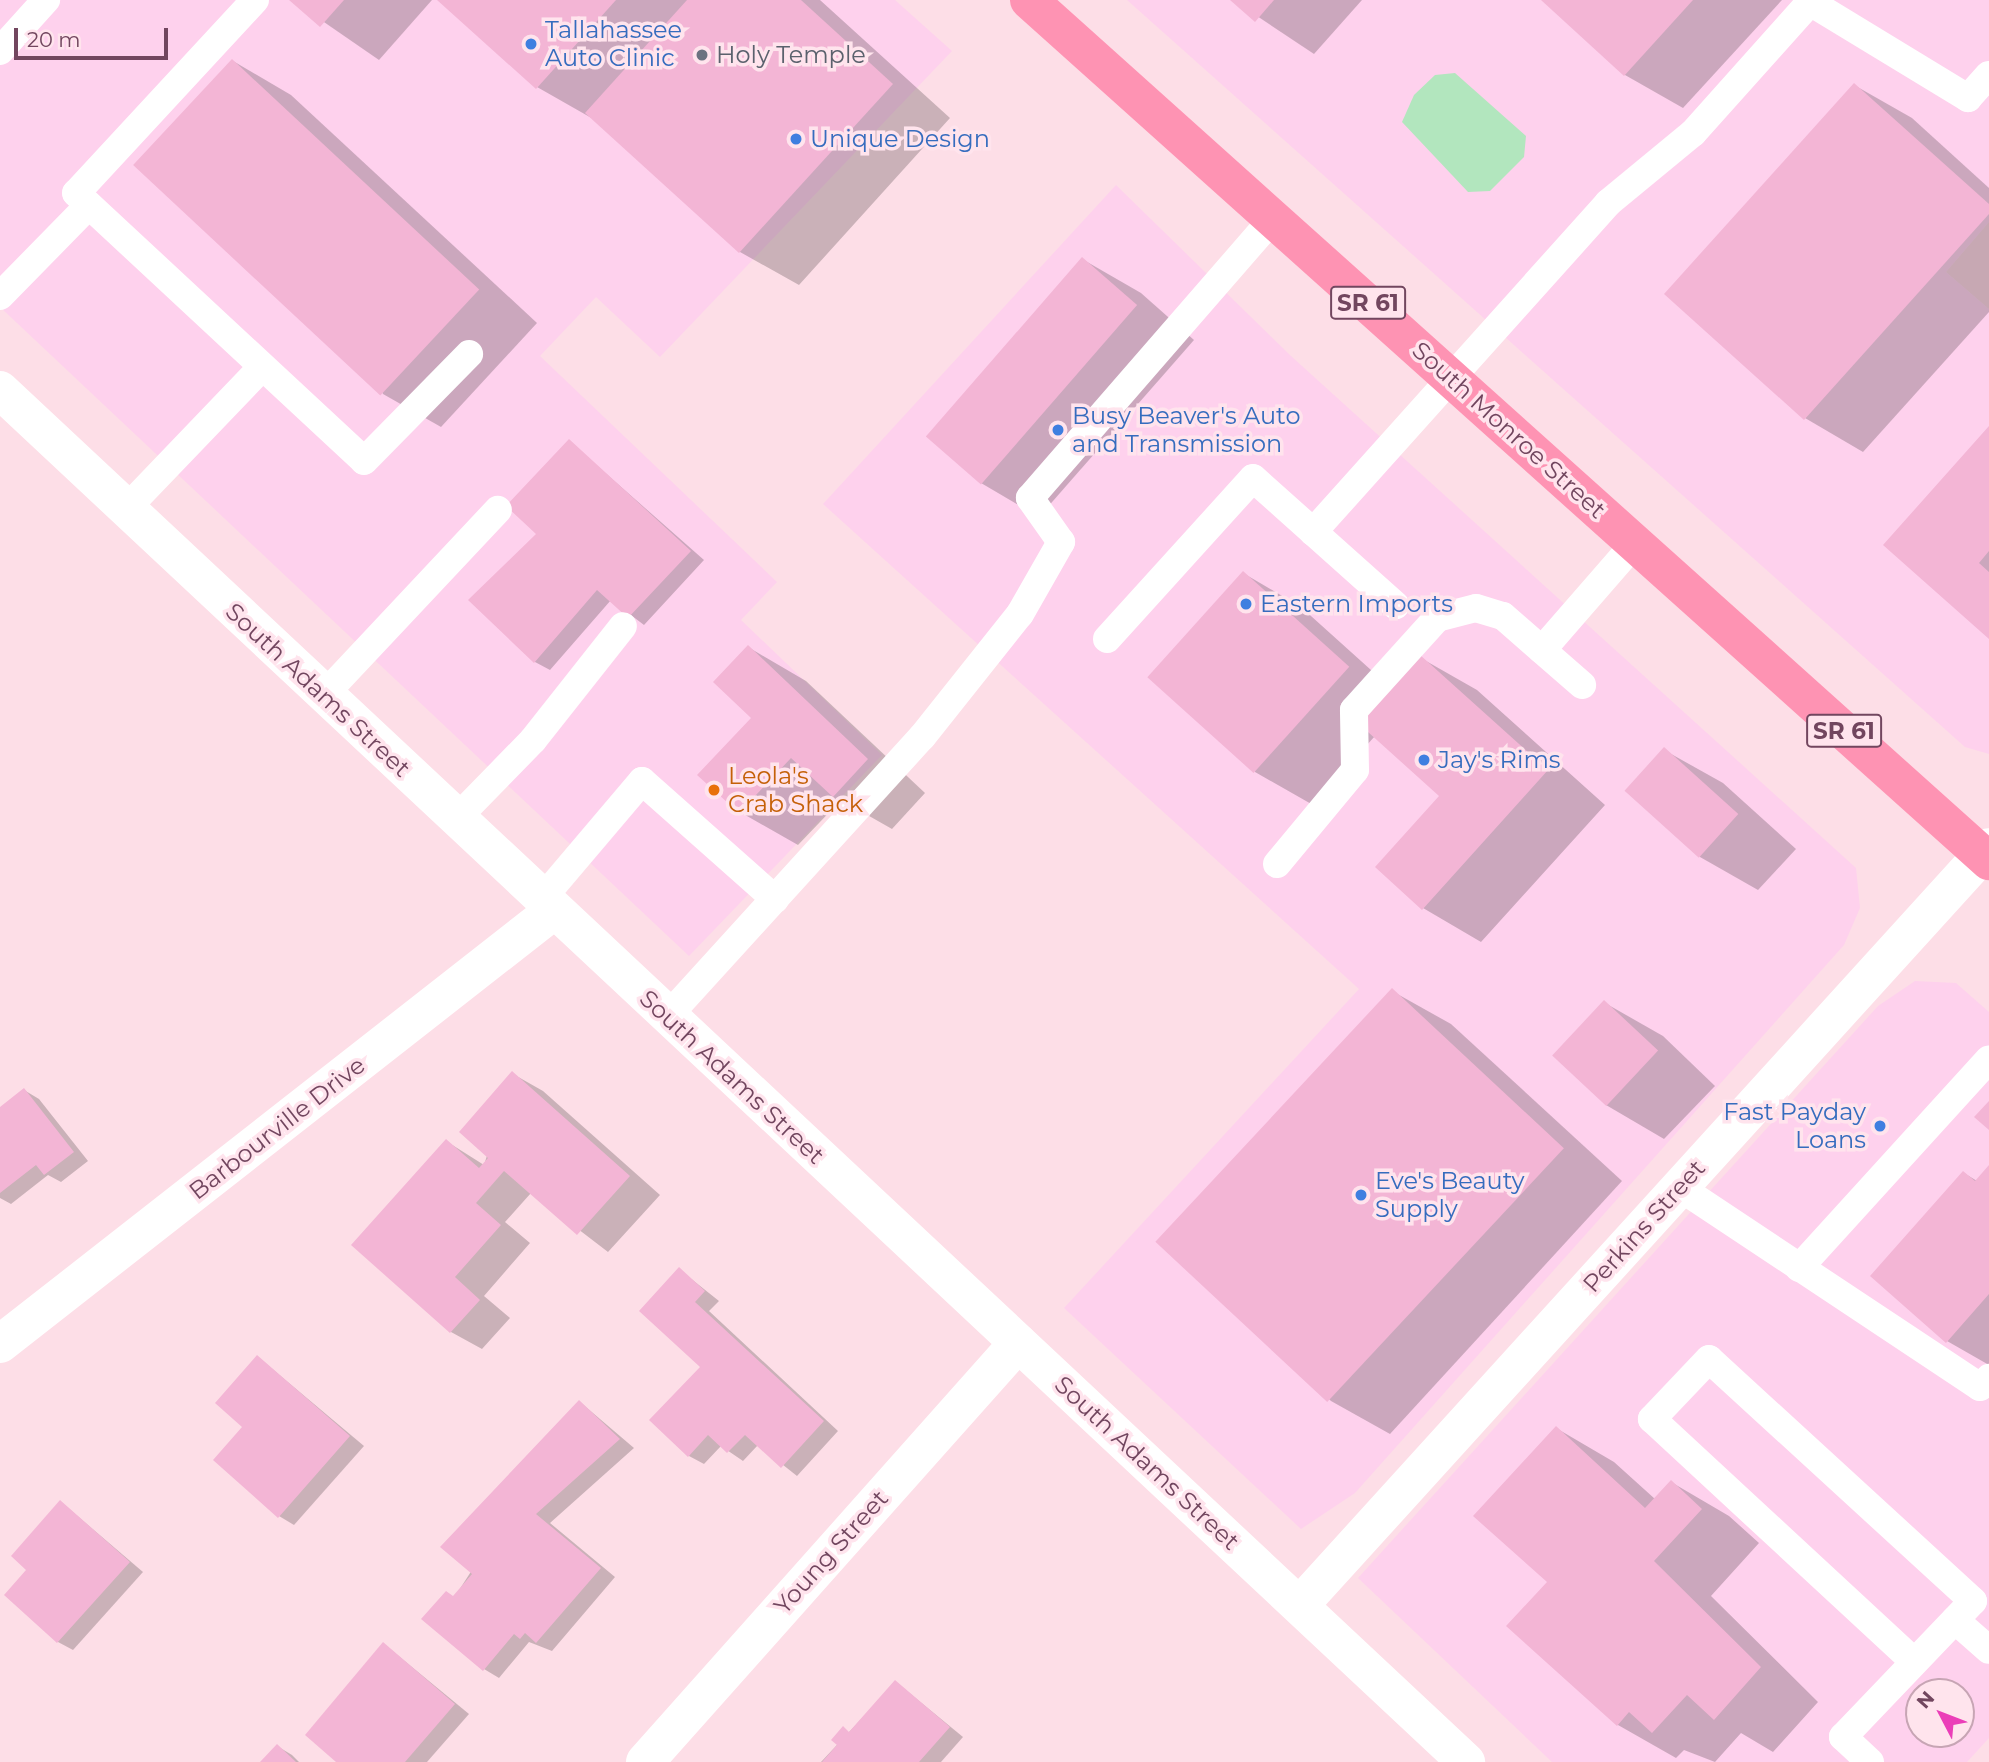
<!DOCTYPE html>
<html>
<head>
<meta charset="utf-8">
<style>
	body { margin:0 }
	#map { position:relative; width:1989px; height:1762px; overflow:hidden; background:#fddee7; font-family:Montserrat,sans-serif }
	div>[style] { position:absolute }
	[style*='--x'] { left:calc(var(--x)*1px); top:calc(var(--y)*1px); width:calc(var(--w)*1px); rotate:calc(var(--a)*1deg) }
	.residential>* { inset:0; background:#f9d2e0 }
	.commercial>* { inset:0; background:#fed1ed }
	.water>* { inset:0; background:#b2e6be }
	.shadow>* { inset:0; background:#0003 }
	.building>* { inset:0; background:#f3b5d5; transform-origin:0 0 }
	.lane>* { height:28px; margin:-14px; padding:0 14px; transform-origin:14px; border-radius:14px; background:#fff }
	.street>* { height:38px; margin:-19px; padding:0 19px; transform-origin:19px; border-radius:19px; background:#fff }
	.secondary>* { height:38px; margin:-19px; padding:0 19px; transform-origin:19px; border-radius:19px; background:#fff }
	.primary>* { height:38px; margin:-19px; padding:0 19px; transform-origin:19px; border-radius:19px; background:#fe93b3 }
	.dots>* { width:19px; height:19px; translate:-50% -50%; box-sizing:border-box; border:4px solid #ffe4ed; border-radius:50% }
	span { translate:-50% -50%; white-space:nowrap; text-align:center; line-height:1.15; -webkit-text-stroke:7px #ffe4ed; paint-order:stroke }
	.shield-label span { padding:2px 5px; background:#ffe4ed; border:2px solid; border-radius:5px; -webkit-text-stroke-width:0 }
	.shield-label { font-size:23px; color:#72465f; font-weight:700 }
	.shop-label { font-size:24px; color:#366cbe }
	.left { translate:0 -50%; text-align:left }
	.right { translate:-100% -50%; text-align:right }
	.worship-label { font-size:24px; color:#5b616d }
	.street-label { font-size:24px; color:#72465f }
	.food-label { font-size:24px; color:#c56008 }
	.north { position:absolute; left:1905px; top:1678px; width:70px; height:70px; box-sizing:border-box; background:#ffe4ed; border:2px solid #c7a5b4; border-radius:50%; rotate:312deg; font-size:19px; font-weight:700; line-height:28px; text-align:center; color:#72465f }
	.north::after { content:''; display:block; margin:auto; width:24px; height:32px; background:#eb3eb8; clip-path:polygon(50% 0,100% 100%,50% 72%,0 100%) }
	.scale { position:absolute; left:14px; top:28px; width:154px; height:32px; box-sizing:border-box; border:4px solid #72465f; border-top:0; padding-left:9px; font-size:21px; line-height:24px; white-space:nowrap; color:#72465f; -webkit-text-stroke:5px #ffe4ed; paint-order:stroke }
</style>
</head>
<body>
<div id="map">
	<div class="residential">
		<i style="clip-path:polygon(1989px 222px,1989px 309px,1946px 272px)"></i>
	</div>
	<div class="commercial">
		<i style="clip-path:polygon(0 0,895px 0,952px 51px,660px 357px,596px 297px,540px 356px,777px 582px,741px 620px,882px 755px,689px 956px,0 307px)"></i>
		<i style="clip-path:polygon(1127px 0,1989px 0,1989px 222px,1946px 272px,1989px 309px,1989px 754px,1965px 747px)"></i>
		<i style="clip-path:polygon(1116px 185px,1291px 356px,1856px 868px,1860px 908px,1844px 945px,1355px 1493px,1301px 1529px,1064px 1308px,1359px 989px,823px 504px)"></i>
		<i style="clip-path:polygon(evenodd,1915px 981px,1956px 983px,1989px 1012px,1989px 1738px,1967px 1762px,1552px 1762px,1358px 1578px,1878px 1006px,1915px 981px,1919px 1692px,1961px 1692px,1961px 1734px,1919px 1734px,1919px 1692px)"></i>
	</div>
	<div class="water">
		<i style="clip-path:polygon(1455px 73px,1526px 136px,1524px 157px,1490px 191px,1468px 192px,1402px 122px,1414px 95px,1435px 75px)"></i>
	</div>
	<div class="shadow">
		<i style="clip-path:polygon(292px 0,432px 0,379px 60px)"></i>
		<i style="clip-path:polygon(440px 0,820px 0,950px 118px,799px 285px,740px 252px,595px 120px,537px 87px)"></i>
		<i style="clip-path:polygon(1233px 0,1362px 0,1314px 54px)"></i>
		<i style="clip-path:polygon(1543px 0,1782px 0,1683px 108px,1625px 75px)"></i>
		<i style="clip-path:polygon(233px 61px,291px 95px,537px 323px,441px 427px,383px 394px)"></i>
		<i style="clip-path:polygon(1854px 85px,1912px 118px,1989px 188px,1989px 312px,1863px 452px,1805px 418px)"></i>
		<i style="clip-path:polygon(1082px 259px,1141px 293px,1194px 340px,1039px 517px,981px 483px)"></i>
		<i style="clip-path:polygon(1989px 428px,1989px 637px,1886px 545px)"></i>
		<i style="clip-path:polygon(569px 441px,704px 560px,644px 625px,611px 600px,550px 670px,535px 662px,539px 534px)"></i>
		<i style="clip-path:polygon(1243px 573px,1301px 607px,1391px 688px,1419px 657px,1477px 690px,1605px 805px,1481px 942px,1423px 908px,1441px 796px,1375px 736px,1313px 805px,1255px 772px)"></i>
		<i style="clip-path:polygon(748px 647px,806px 681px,925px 793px,892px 829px,841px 800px,798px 845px,740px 812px,753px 718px)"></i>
		<i style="clip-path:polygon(1664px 750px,1723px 783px,1796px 849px,1758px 890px,1700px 857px)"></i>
		<i style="clip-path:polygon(1392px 991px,1451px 1024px,1622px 1181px,1390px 1434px,1331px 1401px,1160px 1244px)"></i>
		<i style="clip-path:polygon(1605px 1003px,1663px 1036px,1715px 1086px,1664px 1139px,1606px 1105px)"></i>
		<i style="clip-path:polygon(513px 1074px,543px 1091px,660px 1195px,608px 1252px,531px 1193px,505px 1222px,530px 1243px,484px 1296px,510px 1318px,482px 1349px,451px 1332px,446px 1141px,484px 1165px)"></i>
		<i style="clip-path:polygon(24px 1090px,39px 1099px,88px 1161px,61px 1182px,48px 1175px,11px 1204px,0 1198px,0 1109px)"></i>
		<i style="clip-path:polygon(1989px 1168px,1989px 1365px,1947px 1341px,1964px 1173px,1977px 1181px)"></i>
		<i style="clip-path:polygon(680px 1270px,719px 1301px,709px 1311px,838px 1431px,797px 1476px,758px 1445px,743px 1461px,721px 1446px,704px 1464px,689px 1456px,702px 1367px)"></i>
		<i style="clip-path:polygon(258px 1357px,364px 1446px,294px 1525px,279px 1516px,244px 1426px)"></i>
		<i style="clip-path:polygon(580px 1402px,634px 1448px,550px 1523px,615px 1577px,552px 1651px,529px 1642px,499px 1678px,484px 1669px,454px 1598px)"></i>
		<i style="clip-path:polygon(1556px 1428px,1614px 1462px,1655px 1499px,1671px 1482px,1729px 1516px,1759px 1543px,1711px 1596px,1818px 1702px,1773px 1752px,1741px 1733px,1715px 1762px,1684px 1750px,1676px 1758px,1618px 1725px,1549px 1582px)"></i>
		<i style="clip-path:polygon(61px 1502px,143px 1572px,73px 1650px,58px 1642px,29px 1570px)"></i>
		<i style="clip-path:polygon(384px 1644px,469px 1714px,427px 1762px,339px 1762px)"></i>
		<i style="clip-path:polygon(896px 1682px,963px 1737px,941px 1762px,821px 1762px)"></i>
		<i style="clip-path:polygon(277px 1746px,292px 1755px,299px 1762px,262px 1762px)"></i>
	</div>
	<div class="building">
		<i style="clip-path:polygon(289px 0,344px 0,320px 27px)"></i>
		<i style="clip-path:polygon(437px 0,616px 0,536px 89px)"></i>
		<i style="clip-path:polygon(687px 0,801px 0,893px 84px,739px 253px,585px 113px)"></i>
		<i style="clip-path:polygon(1230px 0,1274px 0,1255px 22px)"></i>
		<i style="clip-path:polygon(1541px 0,1693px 0,1624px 76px)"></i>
		<i style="left:232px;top:59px;width:338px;height:145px;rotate:43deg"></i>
		<i style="clip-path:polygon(1854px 83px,1989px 204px,1989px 214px,1804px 420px,1664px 294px)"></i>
		<i style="left:1082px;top:257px;width:73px;height:238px;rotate:41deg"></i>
		<i style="clip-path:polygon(1989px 426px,1989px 551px,1979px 563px,1989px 572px,1989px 639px,1883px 545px)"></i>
		<i style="clip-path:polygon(569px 439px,691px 551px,628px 618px,597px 590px,534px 663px,468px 600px,536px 534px,506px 506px)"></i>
		<i style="left:1243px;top:571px;width:143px;height:143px;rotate:42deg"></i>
		<i style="clip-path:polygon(748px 645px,868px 759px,833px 797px,791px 758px,739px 813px,697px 775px,751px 718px,713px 682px)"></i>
		<i style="clip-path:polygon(1419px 654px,1548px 770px,1422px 910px,1375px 867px,1439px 796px,1358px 723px)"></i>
		<i style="left:1664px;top:747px;width:100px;height:59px;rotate:42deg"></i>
		<i style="left:1392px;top:988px;width:235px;height:347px;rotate:43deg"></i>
		<i style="left:1604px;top:1000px;width:74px;height:76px;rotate:43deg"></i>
		<i style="clip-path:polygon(512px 1071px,630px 1176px,577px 1235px,504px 1171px,476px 1203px,501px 1225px,455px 1277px,480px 1300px,450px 1333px,351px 1245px,446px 1139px,479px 1168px,488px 1158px,459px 1132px)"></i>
		<i style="clip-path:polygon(24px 1088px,74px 1152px,44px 1175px,36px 1165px,0 1193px,0 1107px)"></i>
		<i style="clip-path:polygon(1989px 1101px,1989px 1130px,1974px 1117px)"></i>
		<i style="clip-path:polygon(1989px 1165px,1989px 1294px,1946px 1343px,1870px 1276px,1963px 1171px,1975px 1181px)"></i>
		<i style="clip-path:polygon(679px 1267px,705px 1291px,695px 1302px,824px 1421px,781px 1468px,745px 1435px,727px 1453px,708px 1435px,688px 1457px,649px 1420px,700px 1367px,639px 1311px)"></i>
		<i style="clip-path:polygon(257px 1355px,350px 1436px,278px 1518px,213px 1460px,242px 1427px,215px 1403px)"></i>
		<i style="clip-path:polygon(579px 1400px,620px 1439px,536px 1514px,601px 1568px,536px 1643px,525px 1633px,520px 1639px,514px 1634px,483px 1671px,421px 1619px,446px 1591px,453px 1596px,472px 1574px,440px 1547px)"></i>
		<i style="clip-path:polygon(1556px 1426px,1645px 1508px,1671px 1480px,1702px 1509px,1654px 1561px,1761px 1667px,1714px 1720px,1687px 1695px,1652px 1733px,1629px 1712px,1617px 1726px,1506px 1626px,1547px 1582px,1473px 1516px)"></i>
		<i style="clip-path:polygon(60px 1500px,130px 1562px,57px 1643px,4px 1595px,26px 1570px,11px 1556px)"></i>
		<i style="clip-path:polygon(383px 1642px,455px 1704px,405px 1762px,336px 1762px,305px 1735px)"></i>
		<i style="clip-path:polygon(895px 1680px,950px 1727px,919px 1762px,822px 1762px,837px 1745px,831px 1740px,843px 1726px,849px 1732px)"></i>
		<i style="clip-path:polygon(277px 1744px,296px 1762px,260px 1762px)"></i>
	</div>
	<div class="lane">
		<i style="--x:255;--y:0;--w:263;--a:132.8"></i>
		<i style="--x:76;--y:193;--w:393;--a:42.9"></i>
		<i style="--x:364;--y:461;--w:150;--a:-45.5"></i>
		<i style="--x:1810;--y:2;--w:185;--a:31.3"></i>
		<i style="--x:1968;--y:98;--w:31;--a:-48"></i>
		<i style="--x:0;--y:51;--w:69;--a:-48"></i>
		<i style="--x:0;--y:296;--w:127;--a:-45.6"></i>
		<i style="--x:126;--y:509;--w:197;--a:-46.2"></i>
		<i style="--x:1313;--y:532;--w:442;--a:-48.1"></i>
		<i style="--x:1608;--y:203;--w:110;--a:-39.5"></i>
		<i style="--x:1693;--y:133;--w:178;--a:-48.2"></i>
		<i style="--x:1107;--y:639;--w:217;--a:-47.8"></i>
		<i style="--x:1253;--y:478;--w:191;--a:41.8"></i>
		<i style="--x:1542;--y:650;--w:142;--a:-49"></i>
		<i style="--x:324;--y:695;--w:254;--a:-46.8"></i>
		<i style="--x:456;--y:819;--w:110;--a:-45.7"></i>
		<i style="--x:533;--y:740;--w:145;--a:-51.7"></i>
		<i style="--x:1277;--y:864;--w:122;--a:-50.3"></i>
		<i style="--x:1355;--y:770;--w:60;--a:-91"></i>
		<i style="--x:1354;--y:710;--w:124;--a:-47.9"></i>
		<i style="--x:1437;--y:618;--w:40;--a:-14.4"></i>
		<i style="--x:1476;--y:608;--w:28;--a:17"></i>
		<i style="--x:1503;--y:616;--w:105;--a:41.1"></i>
		<i style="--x:541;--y:900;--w:156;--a:-49.7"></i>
		<i style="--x:642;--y:781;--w:178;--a:41.6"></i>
		<i style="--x:667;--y:1017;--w:379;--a:-47.7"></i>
		<i style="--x:922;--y:737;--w:157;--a:-51.5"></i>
		<i style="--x:1020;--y:614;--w:83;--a:-60.3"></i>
		<i style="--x:1061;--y:542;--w:54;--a:-125.2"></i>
		<i style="--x:1030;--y:498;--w:371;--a:-49"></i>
		<i style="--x:1679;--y:1187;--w:361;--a:33.6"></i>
		<i style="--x:1980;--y:1387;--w:13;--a:-45"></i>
		<i style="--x:1799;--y:1268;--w:282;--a:-47.7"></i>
		<i style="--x:1955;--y:1620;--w:45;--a:41.4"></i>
		<i style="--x:1870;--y:1762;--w:37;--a:-137"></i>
		<i style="--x:1843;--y:1737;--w:188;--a:-46.3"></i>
		<i style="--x:1973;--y:1601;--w:358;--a:-137.5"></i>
		<i style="--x:1709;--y:1359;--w:83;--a:133.5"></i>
		<i style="--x:1652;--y:1419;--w:357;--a:42.8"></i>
	</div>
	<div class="street">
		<i style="--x:0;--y:1344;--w:702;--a:-38.06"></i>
		<i style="--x:1300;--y:1605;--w:1024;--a:-47.73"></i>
		<i style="--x:645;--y:1762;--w:561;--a:-48.32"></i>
	</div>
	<div class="secondary">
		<i style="--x:0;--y:390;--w:2008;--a:43.1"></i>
	</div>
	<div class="primary">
		<i style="--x:1029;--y:0;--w:1290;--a:41.89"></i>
	</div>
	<div class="dots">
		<i style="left:531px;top:44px;background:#3f7fe0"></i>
		<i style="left:702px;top:55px;background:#6b7280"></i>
		<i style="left:796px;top:139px;background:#3f7fe0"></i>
		<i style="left:1058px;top:430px;background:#3f7fe0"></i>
		<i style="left:1246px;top:604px;background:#3f7fe0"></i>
		<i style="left:1424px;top:760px;background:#3f7fe0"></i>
		<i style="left:714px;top:790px;background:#e8710a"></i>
		<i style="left:1880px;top:1126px;background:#3f7fe0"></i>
		<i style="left:1361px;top:1195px;background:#3f7fe0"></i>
	</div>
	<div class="shield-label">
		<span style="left:1368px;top:303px">SR 61</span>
		<span style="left:1844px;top:731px">SR 61</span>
	</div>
	<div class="shop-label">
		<span class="left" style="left:545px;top:44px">Tallahassee<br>Auto Clinic</span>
		<span class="left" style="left:810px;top:139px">Unique Design</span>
		<span class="left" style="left:1072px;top:430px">Busy Beaver's Auto<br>and Transmission</span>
		<span class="left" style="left:1260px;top:604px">Eastern Imports</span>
		<span class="left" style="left:1438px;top:760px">Jay's Rims</span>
		<span class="right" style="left:1866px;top:1126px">Fast Payday<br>Loans</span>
		<span class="left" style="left:1375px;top:1195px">Eve's Beauty<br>Supply</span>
	</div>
	<div class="worship-label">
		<span class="left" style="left:716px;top:55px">Holy Temple</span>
	</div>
	<div class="street-label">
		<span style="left:1509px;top:430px;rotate:42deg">South Monroe Street</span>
		<span style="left:318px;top:690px;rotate:43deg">South Adams Street</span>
		<span style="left:732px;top:1077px;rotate:43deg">South Adams Street</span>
		<span style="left:277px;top:1128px;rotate:-38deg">Barbourville Drive</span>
		<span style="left:1644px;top:1226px;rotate:-48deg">Perkins Street</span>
		<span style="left:1147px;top:1463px;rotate:43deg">South Adams Street</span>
		<span style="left:831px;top:1552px;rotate:-48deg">Young Street</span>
	</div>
	<div class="food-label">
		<span class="left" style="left:728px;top:790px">Leola's<br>Crab Shack</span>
	</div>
	<div class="north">N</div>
	<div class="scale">20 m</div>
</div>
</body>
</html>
